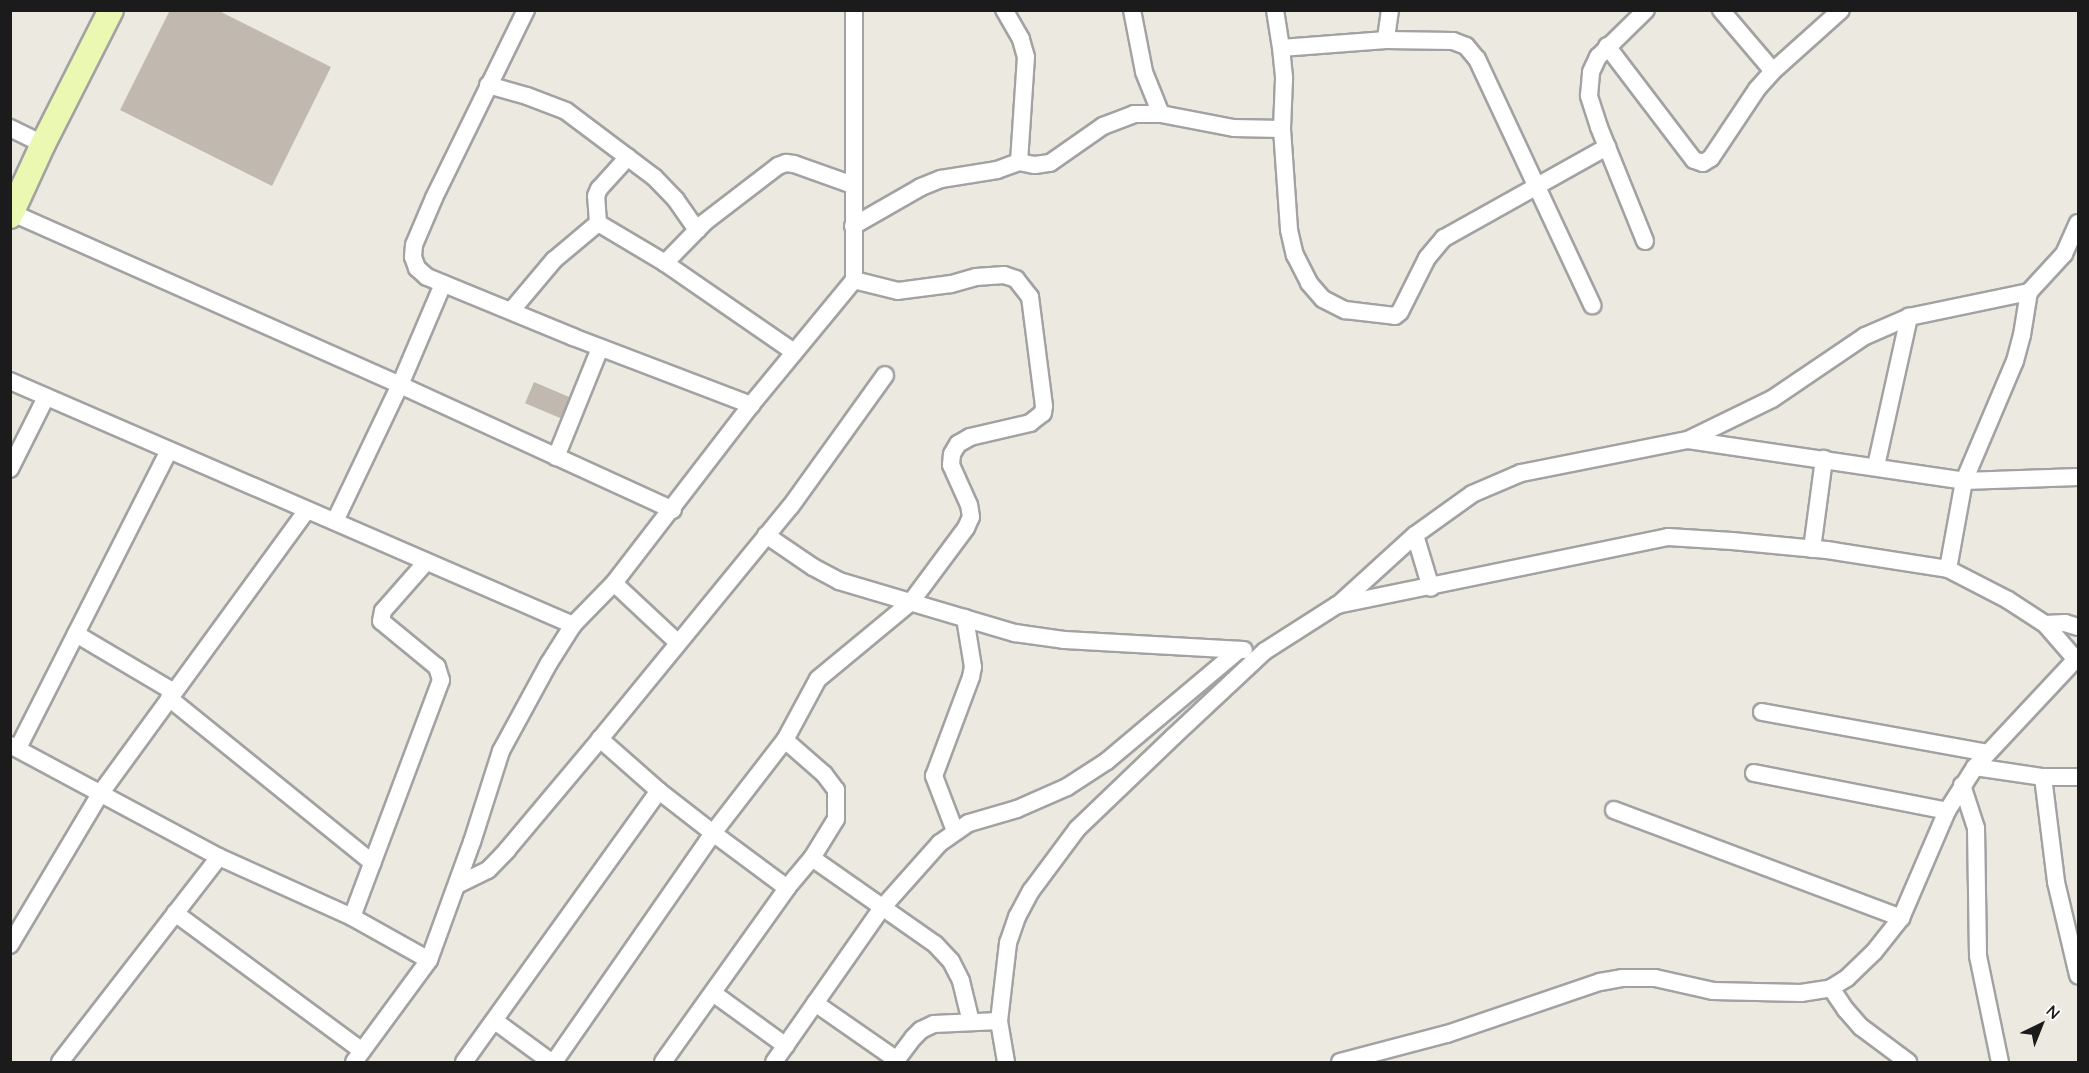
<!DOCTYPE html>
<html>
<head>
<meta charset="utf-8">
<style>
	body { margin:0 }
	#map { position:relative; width:2089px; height:1073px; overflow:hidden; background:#eceae0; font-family:Quicksand,sans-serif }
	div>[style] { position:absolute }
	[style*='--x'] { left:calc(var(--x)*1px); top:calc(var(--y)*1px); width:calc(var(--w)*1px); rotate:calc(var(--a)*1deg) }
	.building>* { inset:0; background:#c1b9b0; transform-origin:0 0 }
	.roads { filter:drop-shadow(2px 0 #a2a2a2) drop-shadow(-2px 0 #a2a2a2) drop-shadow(0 2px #a2a2a2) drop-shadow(0 -2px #a2a2a2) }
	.street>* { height:16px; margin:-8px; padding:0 8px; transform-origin:8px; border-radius:8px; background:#fff }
	.secondary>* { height:24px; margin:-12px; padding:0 12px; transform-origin:12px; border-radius:12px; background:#ebf8b2 }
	span { translate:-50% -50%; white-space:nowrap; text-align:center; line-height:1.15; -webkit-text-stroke:4.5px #fff; paint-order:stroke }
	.frame { position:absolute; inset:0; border:12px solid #1b1b1b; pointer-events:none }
	.north { position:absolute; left:2011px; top:995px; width:60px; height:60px; -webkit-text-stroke:4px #fff; paint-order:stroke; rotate:43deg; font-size:16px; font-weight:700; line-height:24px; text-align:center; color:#1b1b1b }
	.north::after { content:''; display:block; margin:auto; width:21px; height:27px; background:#1b1b1b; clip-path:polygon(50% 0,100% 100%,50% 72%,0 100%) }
</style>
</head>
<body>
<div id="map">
	<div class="building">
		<i style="clip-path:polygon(170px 10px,217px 10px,331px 67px,272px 186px,120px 110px)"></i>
		<i style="left:534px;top:382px;width:40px;height:23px;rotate:23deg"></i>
	</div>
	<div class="roads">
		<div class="street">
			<i style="--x:526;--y:10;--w:209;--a:116.1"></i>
			<i style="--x:434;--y:198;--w:51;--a:113.1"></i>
			<i style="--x:414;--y:245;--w:12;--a:95"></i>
			<i style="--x:413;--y:257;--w:12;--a:70"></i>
			<i style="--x:417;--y:268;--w:13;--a:42"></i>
			<i style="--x:427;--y:277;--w:158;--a:22.3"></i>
			<i style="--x:573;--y:337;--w:191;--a:20.9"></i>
			<i style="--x:1132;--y:10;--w:63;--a:79"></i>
			<i style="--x:1144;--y:72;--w:45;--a:68"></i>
			<i style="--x:1275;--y:10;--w:38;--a:81"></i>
			<i style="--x:1390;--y:10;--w:30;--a:98"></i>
			<i style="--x:1386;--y:40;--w:67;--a:0.9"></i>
			<i style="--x:1453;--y:41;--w:14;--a:21"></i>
			<i style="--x:1466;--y:46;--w:17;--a:50"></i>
			<i style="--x:1477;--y:59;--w:272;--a:64.9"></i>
			<i style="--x:1721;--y:10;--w:80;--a:49.6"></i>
			<i style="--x:1386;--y:40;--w:105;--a:175.6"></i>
			<i style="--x:1281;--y:48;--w:31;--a:84"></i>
			<i style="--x:1284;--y:79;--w:50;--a:92.3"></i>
			<i style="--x:1282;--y:129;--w:101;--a:86"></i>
			<i style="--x:1289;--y:230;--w:26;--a:77"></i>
			<i style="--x:1295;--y:255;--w:31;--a:63"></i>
			<i style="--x:1309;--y:283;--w:21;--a:49"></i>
			<i style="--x:1323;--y:299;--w:25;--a:27"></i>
			<i style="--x:1345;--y:310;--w:50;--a:6.8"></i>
			<i style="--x:1395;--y:316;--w:6;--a:-39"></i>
			<i style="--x:1400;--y:312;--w:60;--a:-63.4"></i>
			<i style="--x:1427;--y:258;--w:26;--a:-50"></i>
			<i style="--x:1444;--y:238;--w:187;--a:-29.2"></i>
			<i style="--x:1607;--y:46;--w:143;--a:52.7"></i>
			<i style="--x:1694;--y:160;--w:9;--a:18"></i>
			<i style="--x:1703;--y:163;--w:9;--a:-32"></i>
			<i style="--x:1711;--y:158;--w:83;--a:-56.3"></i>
			<i style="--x:1757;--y:89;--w:24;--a:-48"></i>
			<i style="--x:1773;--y:71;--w:91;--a:-41.9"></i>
			<i style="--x:488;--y:85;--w:41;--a:15.8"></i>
			<i style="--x:527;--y:96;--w:42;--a:21"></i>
			<i style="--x:566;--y:111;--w:110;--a:36.9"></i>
			<i style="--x:654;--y:177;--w:32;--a:46"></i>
			<i style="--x:676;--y:200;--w:37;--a:55"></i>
			<i style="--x:10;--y:128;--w:37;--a:26"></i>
			<i style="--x:1019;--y:162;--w:16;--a:11"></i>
			<i style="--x:1035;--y:165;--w:15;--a:-8"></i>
			<i style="--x:1050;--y:163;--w:65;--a:-34.9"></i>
			<i style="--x:1103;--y:126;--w:33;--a:-21"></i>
			<i style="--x:1134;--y:114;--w:27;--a:0"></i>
			<i style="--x:1161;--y:114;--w:74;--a:10.9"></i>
			<i style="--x:1234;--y:128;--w:48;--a:1.2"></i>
			<i style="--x:10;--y:212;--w:427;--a:23.9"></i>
			<i style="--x:400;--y:385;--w:300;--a:24.6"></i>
			<i style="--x:598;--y:223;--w:27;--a:-94"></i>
			<i style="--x:596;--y:196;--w:8;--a:-67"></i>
			<i style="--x:599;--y:189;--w:43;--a:-47.8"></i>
			<i style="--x:853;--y:226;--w:78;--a:-29.8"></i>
			<i style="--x:921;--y:187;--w:22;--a:-22"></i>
			<i style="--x:941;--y:179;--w:57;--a:-9.1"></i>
			<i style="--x:997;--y:170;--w:23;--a:-20"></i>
			<i style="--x:1019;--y:162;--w:105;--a:-86.2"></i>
			<i style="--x:1026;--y:57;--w:19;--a:-106"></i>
			<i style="--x:1021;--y:39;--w:34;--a:-120"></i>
			<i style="--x:1645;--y:241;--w:123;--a:-112"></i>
			<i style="--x:1599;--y:127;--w:33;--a:-108"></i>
			<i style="--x:1589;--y:96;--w:24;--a:-85"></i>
			<i style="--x:1591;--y:72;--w:17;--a:-65"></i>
			<i style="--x:1598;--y:57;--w:67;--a:-44.4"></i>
			<i style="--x:665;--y:263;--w:57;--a:-45.7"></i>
			<i style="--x:705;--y:222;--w:92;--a:-37.5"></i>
			<i style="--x:778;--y:166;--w:9;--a:-21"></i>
			<i style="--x:786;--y:163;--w:8;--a:7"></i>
			<i style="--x:794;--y:164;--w:63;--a:19.6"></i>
			<i style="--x:511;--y:311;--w:67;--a:-49.9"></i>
			<i style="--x:554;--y:260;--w:57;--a:-40.1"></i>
			<i style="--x:598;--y:223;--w:78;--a:30.8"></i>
			<i style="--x:665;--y:263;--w:157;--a:34.6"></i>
			<i style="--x:1909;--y:317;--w:48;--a:156.6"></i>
			<i style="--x:1865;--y:336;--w:112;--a:145.9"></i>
			<i style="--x:1772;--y:399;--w:93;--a:154"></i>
			<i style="--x:1688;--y:440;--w:279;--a:8.4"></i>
			<i style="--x:1964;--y:481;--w:114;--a:-2"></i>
			<i style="--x:10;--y:381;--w:614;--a:23.43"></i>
			<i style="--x:556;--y:457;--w:118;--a:-68"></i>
			<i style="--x:1876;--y:466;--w:153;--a:-77.5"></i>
			<i style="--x:1909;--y:317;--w:123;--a:-11.8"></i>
			<i style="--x:10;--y:469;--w:80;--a:-63.4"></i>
			<i style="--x:335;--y:521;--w:151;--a:-64.5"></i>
			<i style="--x:400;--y:385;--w:110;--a:-66.9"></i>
			<i style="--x:766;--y:535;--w:57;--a:34.2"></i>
			<i style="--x:813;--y:567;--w:30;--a:28"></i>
			<i style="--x:839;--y:581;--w:184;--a:16.5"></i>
			<i style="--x:1015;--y:633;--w:49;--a:8.1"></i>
			<i style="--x:1064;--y:640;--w:180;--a:3.2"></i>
			<i style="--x:1415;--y:535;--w:55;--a:73.2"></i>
			<i style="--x:1812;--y:549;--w:91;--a:-82.4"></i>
			<i style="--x:1948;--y:569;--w:89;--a:-79.7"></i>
			<i style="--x:1964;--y:481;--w:130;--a:-67"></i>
			<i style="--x:2015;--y:361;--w:27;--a:-75"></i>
			<i style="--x:2022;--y:335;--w:44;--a:-80.8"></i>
			<i style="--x:2029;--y:292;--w:52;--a:-47.4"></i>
			<i style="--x:2064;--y:254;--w:34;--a:-66"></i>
			<i style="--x:614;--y:583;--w:86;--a:43.1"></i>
			<i style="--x:1338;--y:605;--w:104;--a:-42.3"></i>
			<i style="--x:1415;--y:535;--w:70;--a:-35.7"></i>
			<i style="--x:1472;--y:494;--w:53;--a:-23.2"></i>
			<i style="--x:1521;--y:473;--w:170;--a:-11.2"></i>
			<i style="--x:2045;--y:624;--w:20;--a:-3"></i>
			<i style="--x:2065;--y:623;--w:14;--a:17"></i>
			<i style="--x:76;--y:634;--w:114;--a:30.6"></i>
			<i style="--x:169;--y:698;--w:262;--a:39"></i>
			<i style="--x:1762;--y:712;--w:229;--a:10.3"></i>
			<i style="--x:785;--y:740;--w:69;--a:-61.6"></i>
			<i style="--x:818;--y:679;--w:121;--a:-39.6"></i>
			<i style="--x:911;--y:602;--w:92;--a:-53.4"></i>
			<i style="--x:966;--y:528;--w:12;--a:-66"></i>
			<i style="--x:971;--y:517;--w:12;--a:-99"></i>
			<i style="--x:969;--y:505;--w:44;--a:-114.2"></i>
			<i style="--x:951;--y:465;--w:11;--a:-85"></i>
			<i style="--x:952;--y:454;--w:12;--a:-59"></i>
			<i style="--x:958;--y:444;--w:14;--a:-30"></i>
			<i style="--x:970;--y:437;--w:62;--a:-13.1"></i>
			<i style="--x:1030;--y:423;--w:16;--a:-38"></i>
			<i style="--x:1043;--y:413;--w:7;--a:-82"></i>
			<i style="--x:1044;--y:406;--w:110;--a:-97.3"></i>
			<i style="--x:1030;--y:297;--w:23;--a:-128"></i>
			<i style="--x:1016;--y:279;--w:13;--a:-162"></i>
			<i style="--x:1004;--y:275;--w:28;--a:176"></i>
			<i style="--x:976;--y:277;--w:26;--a:164"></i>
			<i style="--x:951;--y:284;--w:53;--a:172.5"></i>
			<i style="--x:898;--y:291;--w:45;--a:-166"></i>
			<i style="--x:10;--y:745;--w:237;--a:28.2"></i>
			<i style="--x:219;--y:857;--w:146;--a:24.3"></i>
			<i style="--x:352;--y:917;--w:88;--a:29.2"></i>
			<i style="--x:18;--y:748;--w:333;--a:-63.1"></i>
			<i style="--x:1975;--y:767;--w:69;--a:8.4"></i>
			<i style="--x:2043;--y:777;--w:35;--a:0"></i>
			<i style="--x:1754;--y:773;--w:197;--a:11.1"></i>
			<i style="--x:2043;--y:777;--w:106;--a:82.9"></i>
			<i style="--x:2056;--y:882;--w:96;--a:76.7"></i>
			<i style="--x:1962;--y:785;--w:45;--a:72"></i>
			<i style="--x:1976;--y:828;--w:128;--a:89.1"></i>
			<i style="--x:1978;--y:956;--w:108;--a:78.3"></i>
			<i style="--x:1614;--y:810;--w:307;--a:20.6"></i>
			<i style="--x:955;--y:831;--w:59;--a:-110.9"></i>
			<i style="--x:934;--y:776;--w:106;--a:-69.5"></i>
			<i style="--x:971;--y:677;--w:10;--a:-79"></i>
			<i style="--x:973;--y:667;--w:50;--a:-99.3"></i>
			<i style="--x:812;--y:858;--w:150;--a:35"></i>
			<i style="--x:935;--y:944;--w:23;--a:47"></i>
			<i style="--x:951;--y:961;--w:22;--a:63"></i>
			<i style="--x:961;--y:981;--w:42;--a:76.3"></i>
			<i style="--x:457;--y:885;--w:34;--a:-26"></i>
			<i style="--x:488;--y:870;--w:28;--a:-46"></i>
			<i style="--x:507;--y:850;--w:145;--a:-50"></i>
			<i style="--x:175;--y:913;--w:232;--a:36.4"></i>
			<i style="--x:352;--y:917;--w:253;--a:-69.4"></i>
			<i style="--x:441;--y:680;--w:14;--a:-107"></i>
			<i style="--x:437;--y:667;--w:72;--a:-140.6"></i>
			<i style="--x:381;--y:621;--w:10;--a:-79"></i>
			<i style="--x:383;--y:611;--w:65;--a:-48.7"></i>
			<i style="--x:10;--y:945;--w:176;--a:-59.2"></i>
			<i style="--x:100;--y:794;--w:351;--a:-53.9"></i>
			<i style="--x:1831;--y:988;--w:27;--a:56"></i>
			<i style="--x:1846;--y:1010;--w:23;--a:49"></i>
			<i style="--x:1861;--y:1027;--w:59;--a:36.7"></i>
			<i style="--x:713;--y:993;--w:90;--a:36"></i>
			<i style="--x:815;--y:1003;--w:100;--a:34.8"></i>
			<i style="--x:495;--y:1021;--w:69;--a:36.2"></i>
			<i style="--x:60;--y:1062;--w:259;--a:-52.2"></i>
			<i style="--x:354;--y:1062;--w:127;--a:-53.7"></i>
			<i style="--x:429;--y:960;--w:126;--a:-70"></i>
			<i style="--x:472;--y:842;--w:96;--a:-72.3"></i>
			<i style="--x:501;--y:751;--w:100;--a:-61.4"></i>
			<i style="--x:549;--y:663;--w:45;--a:-57.7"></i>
			<i style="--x:573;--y:625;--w:59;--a:-45.7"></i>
			<i style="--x:614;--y:583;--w:225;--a:-52.4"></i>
			<i style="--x:751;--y:405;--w:162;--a:-50.5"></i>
			<i style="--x:854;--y:280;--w:270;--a:-90"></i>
			<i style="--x:464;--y:1062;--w:334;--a:-54.3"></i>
			<i style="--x:554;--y:1062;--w:279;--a:-55.2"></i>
			<i style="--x:713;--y:833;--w:118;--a:-52.3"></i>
			<i style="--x:785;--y:740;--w:52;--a:41.1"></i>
			<i style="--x:824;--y:774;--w:20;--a:53"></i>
			<i style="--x:836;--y:790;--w:29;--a:90"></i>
			<i style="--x:836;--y:819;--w:46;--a:121.6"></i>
			<i style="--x:812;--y:858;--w:39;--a:130"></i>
			<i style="--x:787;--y:888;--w:92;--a:-143.4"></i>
			<i style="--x:713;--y:833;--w:68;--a:-142.1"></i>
			<i style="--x:659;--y:791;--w:79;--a:-138.6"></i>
			<i style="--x:600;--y:739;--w:301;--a:-50.7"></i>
			<i style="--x:791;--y:506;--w:161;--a:-54.3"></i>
			<i style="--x:663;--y:1062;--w:214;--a:-54.5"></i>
			<i style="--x:774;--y:1062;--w:188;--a:-55"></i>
			<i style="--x:882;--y:908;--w:87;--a:-48.3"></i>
			<i style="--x:940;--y:843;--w:35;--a:-35"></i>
			<i style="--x:969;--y:823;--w:50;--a:-16.3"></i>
			<i style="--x:1017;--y:809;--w:55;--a:-23.7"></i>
			<i style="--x:1067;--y:787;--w:48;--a:-33"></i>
			<i style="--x:1107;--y:761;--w:172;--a:-40.1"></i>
			<i style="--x:895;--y:1062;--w:30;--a:-53"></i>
			<i style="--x:913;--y:1038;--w:11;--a:-45"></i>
			<i style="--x:921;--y:1030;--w:14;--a:-25"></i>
			<i style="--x:934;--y:1024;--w:65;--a:-2.6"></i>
			<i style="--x:1006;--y:1062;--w:42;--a:-99.7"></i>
			<i style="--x:999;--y:1021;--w:79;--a:-83.4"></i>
			<i style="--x:1008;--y:943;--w:28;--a:-71"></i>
			<i style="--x:1017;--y:917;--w:30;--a:-62"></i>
			<i style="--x:1031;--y:891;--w:77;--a:-53.4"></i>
			<i style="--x:1077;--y:829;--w:133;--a:-43.8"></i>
			<i style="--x:1173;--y:737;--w:126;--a:-43.1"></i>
			<i style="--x:1265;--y:651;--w:85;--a:-32.6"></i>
			<i style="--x:1337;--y:605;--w:338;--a:-11.6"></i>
			<i style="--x:1668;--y:537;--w:64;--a:3.6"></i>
			<i style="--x:1732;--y:541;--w:95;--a:5.4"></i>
			<i style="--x:1827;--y:550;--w:122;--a:8.9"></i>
			<i style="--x:1948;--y:569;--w:68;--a:27.3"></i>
			<i style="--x:2008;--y:600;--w:44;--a:33"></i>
			<i style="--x:2045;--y:624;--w:50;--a:49"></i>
			<i style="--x:1340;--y:1062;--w:111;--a:-14.7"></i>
			<i style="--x:1447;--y:1034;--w:162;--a:-18.8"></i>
			<i style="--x:1600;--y:982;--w:22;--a:-10"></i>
			<i style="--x:1622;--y:978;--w:33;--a:0"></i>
			<i style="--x:1655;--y:978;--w:59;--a:12.6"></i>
			<i style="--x:1713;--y:991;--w:88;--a:1.3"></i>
			<i style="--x:1801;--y:993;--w:30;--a:-9"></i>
			<i style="--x:1831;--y:988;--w:19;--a:-32"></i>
			<i style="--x:1847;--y:978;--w:37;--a:-44"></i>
			<i style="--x:1874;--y:952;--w:43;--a:-51.5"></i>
			<i style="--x:1901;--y:918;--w:116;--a:-66.7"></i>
			<i style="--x:1947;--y:811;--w:52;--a:-57.5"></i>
			<i style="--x:1975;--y:767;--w:151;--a:-46.9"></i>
		</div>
		<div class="secondary">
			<i style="--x:10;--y:216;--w:79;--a:-65.4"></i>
			<i style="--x:43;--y:144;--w:150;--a:-63.1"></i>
		</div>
	</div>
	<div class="frame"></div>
	<div class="north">N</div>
</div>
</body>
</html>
